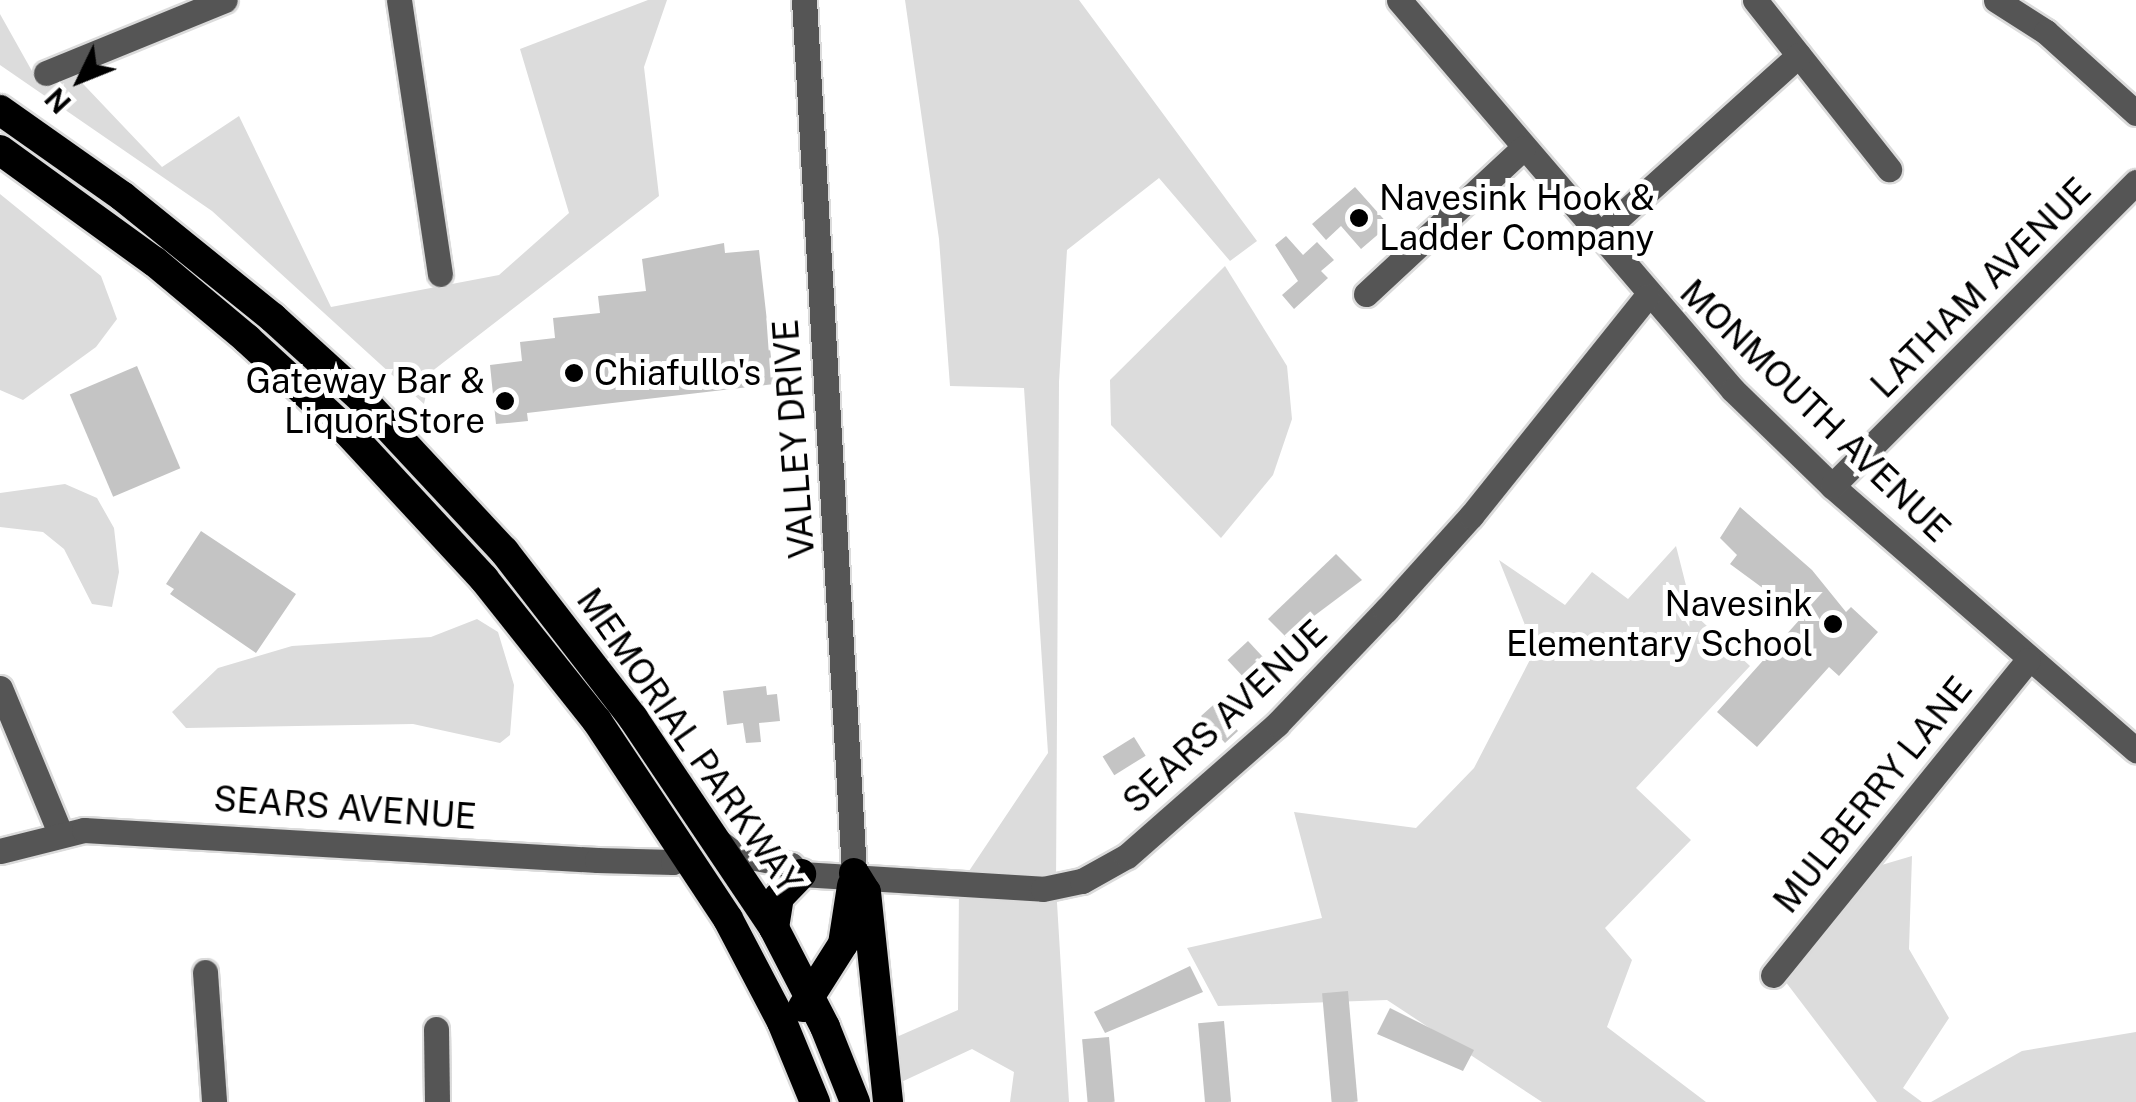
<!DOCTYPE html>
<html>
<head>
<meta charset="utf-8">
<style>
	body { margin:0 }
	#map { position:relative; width:2136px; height:1102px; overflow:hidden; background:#fff; font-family:"Public Sans",sans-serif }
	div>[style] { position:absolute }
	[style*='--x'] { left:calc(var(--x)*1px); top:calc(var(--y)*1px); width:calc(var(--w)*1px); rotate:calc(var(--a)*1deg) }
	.green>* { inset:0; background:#dcdcdc }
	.building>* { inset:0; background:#c4c4c4; transform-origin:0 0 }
	.roads { filter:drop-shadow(2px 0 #dbdbdb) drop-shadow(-2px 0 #dbdbdb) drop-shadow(0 2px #dbdbdb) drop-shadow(0 -2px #dbdbdb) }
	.minor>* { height:25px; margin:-12.5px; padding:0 12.5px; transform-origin:12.5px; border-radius:12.5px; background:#555 }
	.highway>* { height:30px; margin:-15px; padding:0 15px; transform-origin:15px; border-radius:15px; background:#000 }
	.dots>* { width:28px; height:28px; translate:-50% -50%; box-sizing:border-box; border:5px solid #fff; border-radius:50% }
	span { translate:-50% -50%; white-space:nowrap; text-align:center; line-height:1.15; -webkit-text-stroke:10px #fff; paint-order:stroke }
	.poi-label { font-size:35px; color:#000 }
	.left { translate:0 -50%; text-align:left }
	.right { translate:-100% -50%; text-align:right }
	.street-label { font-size:35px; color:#000 }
	.north { position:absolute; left:30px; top:30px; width:100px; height:100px; -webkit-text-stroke:8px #fff; paint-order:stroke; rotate:227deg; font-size:28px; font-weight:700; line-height:40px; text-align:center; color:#000 }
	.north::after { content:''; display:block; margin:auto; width:35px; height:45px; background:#000; clip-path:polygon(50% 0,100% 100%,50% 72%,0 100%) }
</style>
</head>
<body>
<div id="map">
	<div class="green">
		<i style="clip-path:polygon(648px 0,667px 0,644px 67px,659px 196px,431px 372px,424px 404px,212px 211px,0 65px,0 14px,37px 80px,67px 67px,162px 167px,239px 116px,331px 307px,499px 275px,569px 213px,520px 49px)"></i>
		<i style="clip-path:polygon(905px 0,1079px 0,1257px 241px,1230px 261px,1159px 178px,1067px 250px,1059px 382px,1056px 886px,1069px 1102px,1010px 1102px,1014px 1072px,972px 1049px,897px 1084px,892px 1039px,958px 1010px,959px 886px,1048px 753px,1024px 388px,950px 386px,939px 239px)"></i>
		<i style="clip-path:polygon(0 194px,101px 276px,117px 319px,96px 347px,23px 400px,0 390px)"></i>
		<i style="clip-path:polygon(1225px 266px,1287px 366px,1292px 419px,1273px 475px,1221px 538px,1111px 425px,1110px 380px)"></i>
		<i style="clip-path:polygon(65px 484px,97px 498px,114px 528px,119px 572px,112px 607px,92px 604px,64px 549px,43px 532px,0 527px,0 493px)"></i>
		<i style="clip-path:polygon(1676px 546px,1693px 613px,1750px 666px,1636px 788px,1691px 840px,1605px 928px,1632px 960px,1607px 1027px,1706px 1102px,1542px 1102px,1387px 1000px,1218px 1006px,1187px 948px,1322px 918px,1294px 812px,1416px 828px,1474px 768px,1535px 650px,1499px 560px,1565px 605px,1592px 572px,1628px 599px)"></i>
		<i style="clip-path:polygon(477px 619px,498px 632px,514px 685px,510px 735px,500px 743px,413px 724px,186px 728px,172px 712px,218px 668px,292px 646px,431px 637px)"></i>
		<i style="clip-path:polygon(1912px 856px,1909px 949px,1949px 1018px,1903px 1088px,1922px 1102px,1877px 1102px,1785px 981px,1868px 869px)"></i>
		<i style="clip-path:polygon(2136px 1032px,2136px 1102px,1931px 1102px,2022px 1051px)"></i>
	</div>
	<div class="building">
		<i style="clip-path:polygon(1355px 187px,1389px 225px,1361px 249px,1341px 226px,1326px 240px,1312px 224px)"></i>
		<i style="clip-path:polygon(1286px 236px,1303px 255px,1317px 242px,1334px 260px,1321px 271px,1328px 278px,1294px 309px,1282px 295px,1298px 281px,1275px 245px)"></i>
		<i style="clip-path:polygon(724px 243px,725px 253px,759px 250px,774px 384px,527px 413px,528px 421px,496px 424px,490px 365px,522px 361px,520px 342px,555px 338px,553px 318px,600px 313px,598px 296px,646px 291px,642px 259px)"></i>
		<i style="left:137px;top:366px;width:111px;height:73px;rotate:67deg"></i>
		<i style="clip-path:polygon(1740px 507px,1812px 570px,1846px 612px,1851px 607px,1878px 632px,1839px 676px,1829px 667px,1757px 747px,1717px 712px,1802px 617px,1730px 564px,1737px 555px,1720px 538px)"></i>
		<i style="clip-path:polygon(201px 531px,296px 594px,256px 653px,170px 594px,174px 589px,166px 584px)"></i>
		<i style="clip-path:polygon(1336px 554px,1362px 580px,1286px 637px,1268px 619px)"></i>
		<i style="left:1248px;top:641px;width:45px;height:28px;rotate:47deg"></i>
		<i style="clip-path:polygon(766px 686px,767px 695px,777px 694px,780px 721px,759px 723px,761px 742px,746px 743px,743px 723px,727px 725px,723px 691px)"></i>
		<i style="clip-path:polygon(1221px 698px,1235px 714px,1229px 720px,1238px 731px,1225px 743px,1201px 716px)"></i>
		<i style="left:1134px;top:737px;width:22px;height:37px;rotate:58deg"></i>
		<i style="clip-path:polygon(1190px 966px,1203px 992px,1105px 1033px,1094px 1012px)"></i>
		<i style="left:1348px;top:991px;width:111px;height:26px;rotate:85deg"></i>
		<i style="clip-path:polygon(1390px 1008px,1474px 1050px,1463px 1071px,1377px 1034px)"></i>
		<i style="left:1224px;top:1021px;width:81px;height:26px;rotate:85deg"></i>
		<i style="left:1109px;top:1037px;width:65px;height:27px;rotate:85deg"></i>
	</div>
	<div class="roads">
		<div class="minor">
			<i style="--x:399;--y:0;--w:277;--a:81.5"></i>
			<i style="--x:804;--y:0;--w:874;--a:86.72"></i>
			<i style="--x:1399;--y:0;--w:513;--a:49.42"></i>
			<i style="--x:1733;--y:390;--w:138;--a:44.1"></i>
			<i style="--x:1832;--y:486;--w:403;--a:41"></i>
			<i style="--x:1755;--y:0;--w:216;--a:51.6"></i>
			<i style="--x:1996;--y:0;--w:59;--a:32.6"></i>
			<i style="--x:2046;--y:32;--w:121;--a:42"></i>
			<i style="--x:46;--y:73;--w:193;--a:-22.2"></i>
			<i style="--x:1598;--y:236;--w:270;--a:-42"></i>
			<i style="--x:1366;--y:294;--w:214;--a:-42.9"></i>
			<i style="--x:1832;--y:486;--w:430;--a:-45"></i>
			<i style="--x:0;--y:688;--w:159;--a:67.5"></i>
			<i style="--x:717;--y:840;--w:23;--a:38"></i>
			<i style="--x:735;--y:854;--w:57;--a:11.1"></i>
			<i style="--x:791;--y:865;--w:13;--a:42"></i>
			<i style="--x:801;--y:874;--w:242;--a:3.5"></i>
			<i style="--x:1043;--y:889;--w:40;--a:-12"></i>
			<i style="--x:1082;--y:881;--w:51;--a:-29.1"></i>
			<i style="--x:1127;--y:856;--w:200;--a:-41.3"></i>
			<i style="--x:1277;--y:724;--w:158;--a:-46.3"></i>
			<i style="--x:1386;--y:610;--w:127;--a:-47.9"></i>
			<i style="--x:1471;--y:516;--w:282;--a:-51.3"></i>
			<i style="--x:0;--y:851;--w:87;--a:-14"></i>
			<i style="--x:84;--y:830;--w:514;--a:3.35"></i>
			<i style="--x:597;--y:860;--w:76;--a:1.5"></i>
			<i style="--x:673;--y:862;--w:15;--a:-32"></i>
			<i style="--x:205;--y:972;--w:130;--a:86"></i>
			<i style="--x:1773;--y:975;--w:405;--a:-51"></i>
			<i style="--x:436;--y:1029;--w:73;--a:89.2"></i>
		</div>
		<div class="highway">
			<i style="--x:0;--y:110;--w:149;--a:35.2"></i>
			<i style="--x:122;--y:196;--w:194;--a:38.9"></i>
			<i style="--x:273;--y:318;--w:122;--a:42.3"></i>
			<i style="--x:363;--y:400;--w:207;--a:47"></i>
			<i style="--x:504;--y:551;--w:211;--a:52.3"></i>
			<i style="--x:633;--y:718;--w:253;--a:56.1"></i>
			<i style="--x:774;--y:928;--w:111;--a:62.7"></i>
			<i style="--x:825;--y:1027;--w:81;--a:68.2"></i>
			<i style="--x:0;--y:150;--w:191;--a:35.9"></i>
			<i style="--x:155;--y:262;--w:120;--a:39.9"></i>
			<i style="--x:247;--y:339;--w:137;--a:42.6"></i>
			<i style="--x:348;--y:432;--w:200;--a:47.2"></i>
			<i style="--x:484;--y:579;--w:181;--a:51.5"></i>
			<i style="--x:597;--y:721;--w:237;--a:56.5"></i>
			<i style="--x:728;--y:919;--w:116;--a:62.3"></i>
			<i style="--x:782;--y:1022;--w:87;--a:67.6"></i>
			<i style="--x:854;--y:873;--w:22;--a:58"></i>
			<i style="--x:866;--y:892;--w:211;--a:84"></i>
			<i style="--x:774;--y:928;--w:31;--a:-81"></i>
			<i style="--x:779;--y:897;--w:32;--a:-46"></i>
			<i style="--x:803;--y:1007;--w:75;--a:-57.6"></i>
			<i style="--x:843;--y:944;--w:59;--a:-81.2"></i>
		</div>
	</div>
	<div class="dots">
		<i style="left:1359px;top:218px;background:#000"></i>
		<i style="left:574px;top:373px;background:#000"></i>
		<i style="left:505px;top:401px;background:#000"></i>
		<i style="left:1833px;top:624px;background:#000"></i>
	</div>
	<div class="poi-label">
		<span class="left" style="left:1379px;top:218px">Navesink Hook &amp;<br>Ladder Company</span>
		<span class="left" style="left:594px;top:373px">Chiafullo's</span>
		<span class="right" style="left:485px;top:401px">Gateway Bar &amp;<br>Liquor Store</span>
		<span class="right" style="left:1813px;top:624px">Navesink<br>Elementary School</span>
	</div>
	<div class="street-label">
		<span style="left:1981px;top:288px;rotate:-45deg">LATHAM AVENUE</span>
		<span style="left:1815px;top:411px;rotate:44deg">MONMOUTH AVENUE</span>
		<span style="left:794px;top:439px;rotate:-94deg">VALLEY DRIVE</span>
		<span style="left:1225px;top:717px;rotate:-43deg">SEARS AVENUE</span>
		<span style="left:689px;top:741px;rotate:55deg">MEMORIAL PARKWAY</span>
		<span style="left:1873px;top:795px;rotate:-51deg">MULBERRY LANE</span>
		<span style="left:345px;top:808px;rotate:4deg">SEARS AVENUE</span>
	</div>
	<div class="north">N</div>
</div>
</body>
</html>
